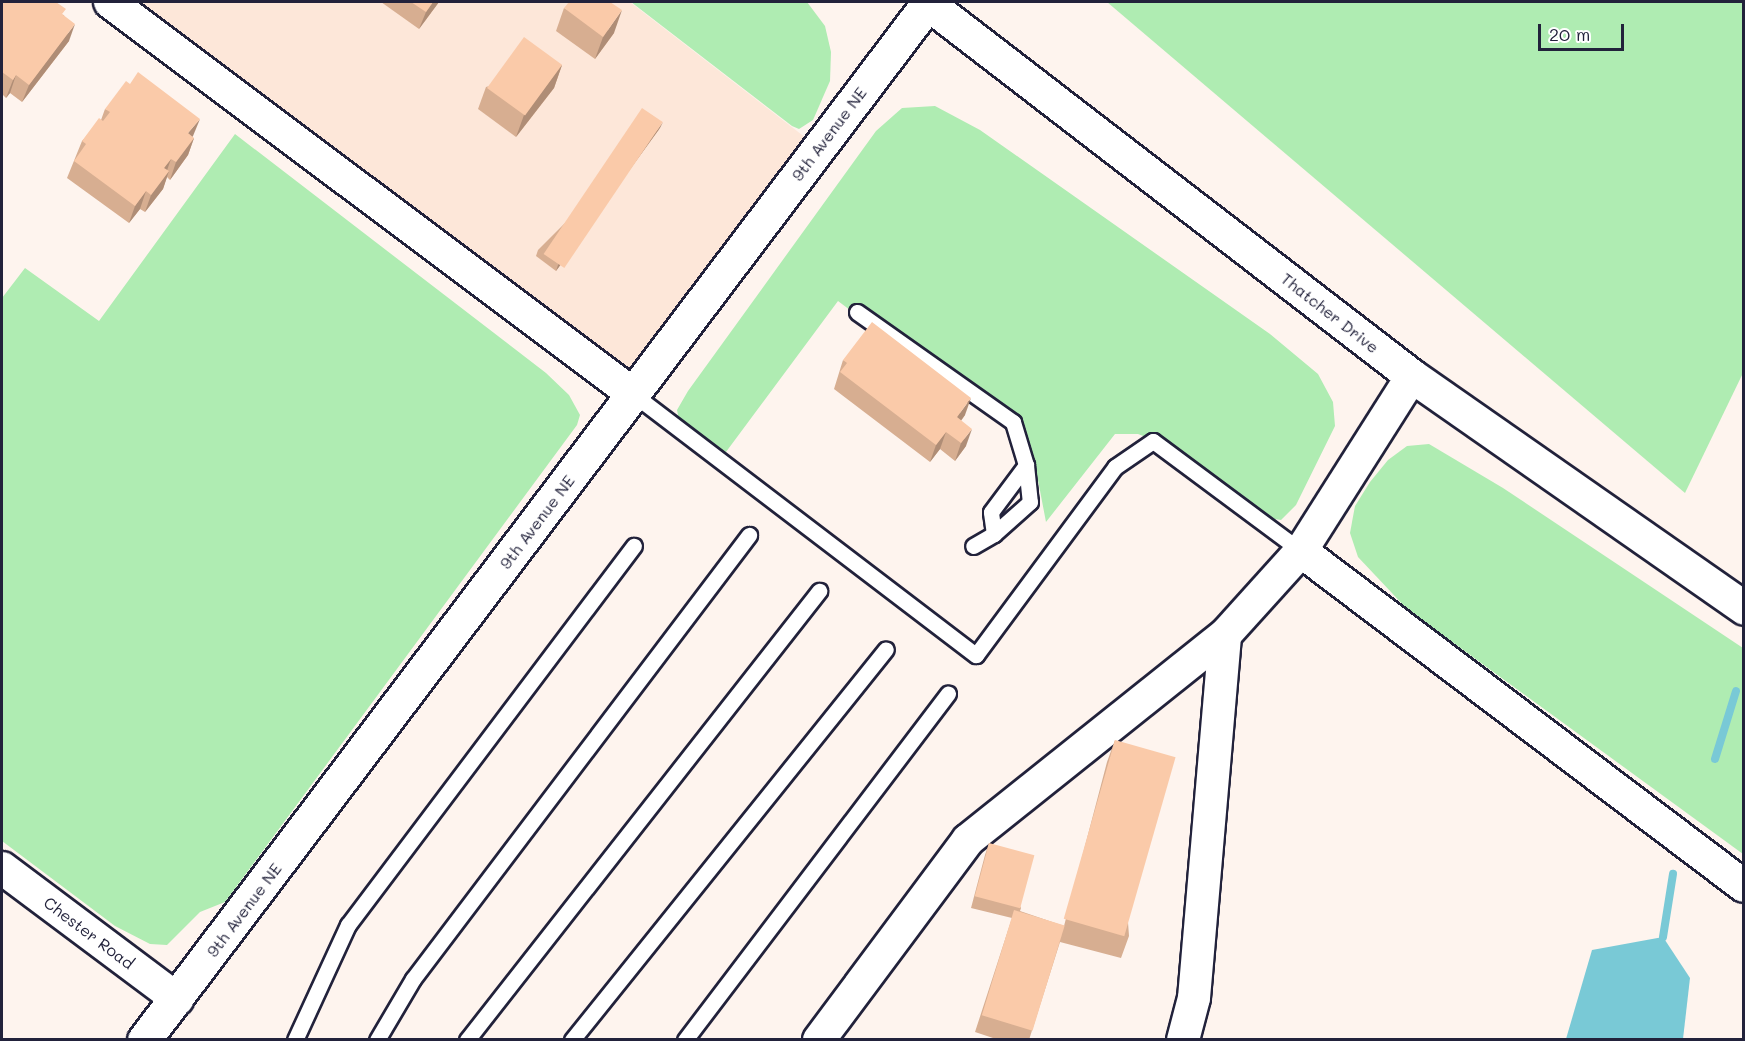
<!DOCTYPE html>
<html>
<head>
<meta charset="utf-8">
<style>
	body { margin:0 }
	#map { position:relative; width:1745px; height:1041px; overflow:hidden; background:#fef4ee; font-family:Mali,sans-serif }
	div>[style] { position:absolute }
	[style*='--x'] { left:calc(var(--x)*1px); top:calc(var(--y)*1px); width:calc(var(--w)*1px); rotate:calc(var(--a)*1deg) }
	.built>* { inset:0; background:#fde7d9 }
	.green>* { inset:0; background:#afecb2 }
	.water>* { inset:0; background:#79c9d6 }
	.stream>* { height:8px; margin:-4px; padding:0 4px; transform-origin:4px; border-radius:4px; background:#79c9d6 }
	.roads { filter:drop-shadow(2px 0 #22223b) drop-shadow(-2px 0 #22223b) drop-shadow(0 2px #22223b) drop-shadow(0 -2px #22223b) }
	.service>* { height:15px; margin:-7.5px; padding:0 7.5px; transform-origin:7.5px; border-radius:7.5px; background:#fff }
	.minor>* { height:32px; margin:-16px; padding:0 16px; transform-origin:16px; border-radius:16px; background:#fff }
	.tertiary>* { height:33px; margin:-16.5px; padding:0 16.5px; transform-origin:16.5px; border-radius:16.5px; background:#fff }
	.secondary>* { height:33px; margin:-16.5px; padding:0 16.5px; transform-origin:16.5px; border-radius:16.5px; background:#fff }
	.wall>* { inset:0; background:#d7ae91 }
	.shaded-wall>* { inset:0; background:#af8d76 }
	.building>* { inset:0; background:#facaa9; transform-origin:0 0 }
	span { translate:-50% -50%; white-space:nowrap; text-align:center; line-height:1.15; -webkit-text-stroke:5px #fff; paint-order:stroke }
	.street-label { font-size:16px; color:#22223b }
	.frame { position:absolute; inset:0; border:3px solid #22223b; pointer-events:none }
	.scale { position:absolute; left:1538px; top:24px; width:86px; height:27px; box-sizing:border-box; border:3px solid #22223b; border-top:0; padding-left:8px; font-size:18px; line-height:21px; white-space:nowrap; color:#22223b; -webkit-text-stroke:4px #fff; paint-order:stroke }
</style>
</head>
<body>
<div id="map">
	<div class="built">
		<i style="clip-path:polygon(110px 2px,630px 2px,819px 148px,633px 394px)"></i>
	</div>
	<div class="green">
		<i style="clip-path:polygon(631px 2px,807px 2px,825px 26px,831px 52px,830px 81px,813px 120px,799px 129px,792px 126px)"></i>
		<i style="clip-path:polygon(1107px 2px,1743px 2px,1743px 373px,1685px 493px)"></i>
		<i style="clip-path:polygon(935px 106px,980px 130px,1270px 334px,1318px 374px,1333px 402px,1335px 426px,1296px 505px,1281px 520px,1263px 517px,1162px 443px,1138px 434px,1115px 434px,1046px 522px,1037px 475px,1010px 431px,838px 301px,723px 456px,679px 420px,677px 410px,688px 391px,876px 131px,902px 108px)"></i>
		<i style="clip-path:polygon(235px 134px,546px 373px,569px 395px,580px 415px,577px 425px,225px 902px,200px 912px,167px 945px,150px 944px,115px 926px,2px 841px,2px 298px,25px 268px,99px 321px)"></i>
		<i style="clip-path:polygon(1429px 444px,1503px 488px,1743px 648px,1743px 854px,1407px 609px,1358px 557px,1350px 533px,1355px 506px,1370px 482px,1388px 460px,1407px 446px)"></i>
	</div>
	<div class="water">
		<i style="clip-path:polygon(1663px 937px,1690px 978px,1683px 1039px,1566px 1039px,1592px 950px)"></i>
	</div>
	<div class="stream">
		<i style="--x:1715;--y:759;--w:71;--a:-72.8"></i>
		<i style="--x:1663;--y:937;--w:64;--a:-81"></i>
	</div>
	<div class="roads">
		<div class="service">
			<i style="--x:857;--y:312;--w:191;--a:35.2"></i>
			<i style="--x:1013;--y:422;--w:45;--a:73.2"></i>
			<i style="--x:1026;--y:465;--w:37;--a:84"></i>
			<i style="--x:1030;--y:502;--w:48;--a:138.4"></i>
			<i style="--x:994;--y:534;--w:24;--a:150"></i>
			<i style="--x:633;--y:394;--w:431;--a:37.3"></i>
			<i style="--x:976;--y:655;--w:234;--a:-53.5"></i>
			<i style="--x:1115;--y:467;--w:46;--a:-34.4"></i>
			<i style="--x:1153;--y:441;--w:184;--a:36.6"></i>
			<i style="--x:994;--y:534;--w:22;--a:-98"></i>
			<i style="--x:991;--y:512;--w:59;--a:-53.3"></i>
			<i style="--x:295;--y:1040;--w:127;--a:-65.3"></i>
			<i style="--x:348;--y:925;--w:475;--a:-53"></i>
			<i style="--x:377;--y:1040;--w:71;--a:-59.5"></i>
			<i style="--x:413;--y:979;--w:557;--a:-52.88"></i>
			<i style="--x:467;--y:1040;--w:571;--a:-51.9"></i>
			<i style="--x:572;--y:1040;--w:501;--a:-51.23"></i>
			<i style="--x:685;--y:1040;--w:435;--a:-52.8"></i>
		</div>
		<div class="minor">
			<i style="--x:110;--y:2;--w:654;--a:36.85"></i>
			<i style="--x:1301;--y:551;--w:555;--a:37.1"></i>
			<i style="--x:2;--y:868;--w:219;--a:36.8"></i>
			<i style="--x:819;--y:1040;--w:249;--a:-53.3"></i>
			<i style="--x:968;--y:840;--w:329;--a:-38.6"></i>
			<i style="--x:1225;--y:635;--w:113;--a:-47.9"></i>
			<i style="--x:1301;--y:551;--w:207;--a:-57.6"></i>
			<i style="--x:1183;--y:1040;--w:43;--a:-75.3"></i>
			<i style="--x:1194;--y:998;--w:364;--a:-85.1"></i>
		</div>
		<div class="tertiary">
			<i style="--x:144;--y:1040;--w:1301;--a:-52.9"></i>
		</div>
		<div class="secondary">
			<i style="--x:926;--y:2;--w:613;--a:37.58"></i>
			<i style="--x:1412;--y:376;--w:405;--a:34.9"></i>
		</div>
	</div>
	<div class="wall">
		<i style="clip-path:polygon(2px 2px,64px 15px,69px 41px,22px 102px,10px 93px,6px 98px,2px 94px)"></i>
		<i style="clip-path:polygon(381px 2px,439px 2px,419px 29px)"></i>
		<i style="clip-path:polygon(564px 8px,614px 33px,595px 59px,556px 31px)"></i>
		<i style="clip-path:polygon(562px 65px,554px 88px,516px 137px,478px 109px,486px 87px)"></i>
		<i style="clip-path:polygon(105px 109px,194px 138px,188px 155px,170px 180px,167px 177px,163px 189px,145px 212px,140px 209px,129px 223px,67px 178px,82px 141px,101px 120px)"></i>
		<i style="clip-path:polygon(660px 128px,556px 271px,536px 256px,538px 250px)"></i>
		<i style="clip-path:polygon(843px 360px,965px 415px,961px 421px,966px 446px,955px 461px,940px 449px,930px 462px,834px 389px)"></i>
		<i style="clip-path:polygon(1115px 740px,1129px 936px,1121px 958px,1060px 942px,1029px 1040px,999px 1040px,975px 1032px,1012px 918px,971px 908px,985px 855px,989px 843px,1021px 908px,1020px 911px,1064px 926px,1107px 762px)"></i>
	</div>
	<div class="shaded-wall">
		<i style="clip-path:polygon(433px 2px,439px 2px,419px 29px,426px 12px)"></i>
		<i style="clip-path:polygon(622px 10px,614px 33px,595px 59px,603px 37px)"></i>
		<i style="clip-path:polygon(75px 24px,69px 41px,22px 102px,29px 85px)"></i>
		<i style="clip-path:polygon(562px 65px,554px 88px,516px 137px,524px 115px)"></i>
		<i style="clip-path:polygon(16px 75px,10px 93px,6px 98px,13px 80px)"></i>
		<i style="clip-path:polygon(200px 119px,193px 136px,182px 151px,188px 133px)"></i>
		<i style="clip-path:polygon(663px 122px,660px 128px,556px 271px,558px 265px)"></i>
		<i style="clip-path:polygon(194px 138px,188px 155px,170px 180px,176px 162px)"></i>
		<i style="clip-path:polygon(171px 159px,165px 176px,164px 168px)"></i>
		<i style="clip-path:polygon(169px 171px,163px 189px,145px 212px,151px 195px)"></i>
		<i style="clip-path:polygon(146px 191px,140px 209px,129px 223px,135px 206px)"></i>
		<i style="clip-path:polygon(971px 398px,965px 415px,950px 435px,957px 417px)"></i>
		<i style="clip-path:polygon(972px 429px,966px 446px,955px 461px,961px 443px)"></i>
		<i style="clip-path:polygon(946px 432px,940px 449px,930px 462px,936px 445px)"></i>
	</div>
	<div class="building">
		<i style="clip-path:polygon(2px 2px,56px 2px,66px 9px,62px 14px,75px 24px,29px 85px,16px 75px,13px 80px,2px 72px)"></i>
		<i style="clip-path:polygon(411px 2px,433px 2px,426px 12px)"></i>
		<i style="clip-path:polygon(569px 2px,610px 2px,622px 10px,603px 37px,564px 8px)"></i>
		<i style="left:524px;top:37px;width:47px;height:63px;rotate:36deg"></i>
		<i style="clip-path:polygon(138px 72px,200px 119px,188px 133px,194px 138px,176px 162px,171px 159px,164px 168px,169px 171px,151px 195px,146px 191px,135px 206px,74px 161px,86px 144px,82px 141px,99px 118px,103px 121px,110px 112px,105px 109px,126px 81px,130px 84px)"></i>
		<i style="left:642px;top:108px;width:25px;height:176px;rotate:34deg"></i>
		<i style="clip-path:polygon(872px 322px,971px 398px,957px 417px,972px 429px,961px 443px,946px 432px,936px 445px,840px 372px,847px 363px,843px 360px)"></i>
		<i style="left:1115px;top:740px;width:63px;height:186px;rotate:16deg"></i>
		<i style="left:989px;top:843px;width:47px;height:55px;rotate:15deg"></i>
		<i style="left:1014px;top:910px;width:53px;height:110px;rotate:17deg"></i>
	</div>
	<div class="street-label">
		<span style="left:829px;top:134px;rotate:-53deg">9th Avenue NE</span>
		<span style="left:1330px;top:313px;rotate:38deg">Thatcher Drive</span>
		<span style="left:537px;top:522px;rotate:-53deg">9th Avenue NE</span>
		<span style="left:244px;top:910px;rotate:-53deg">9th Avenue NE</span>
		<span style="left:89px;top:933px;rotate:37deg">Chester Road</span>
	</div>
	<div class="frame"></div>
	<div class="scale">20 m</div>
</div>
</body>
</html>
